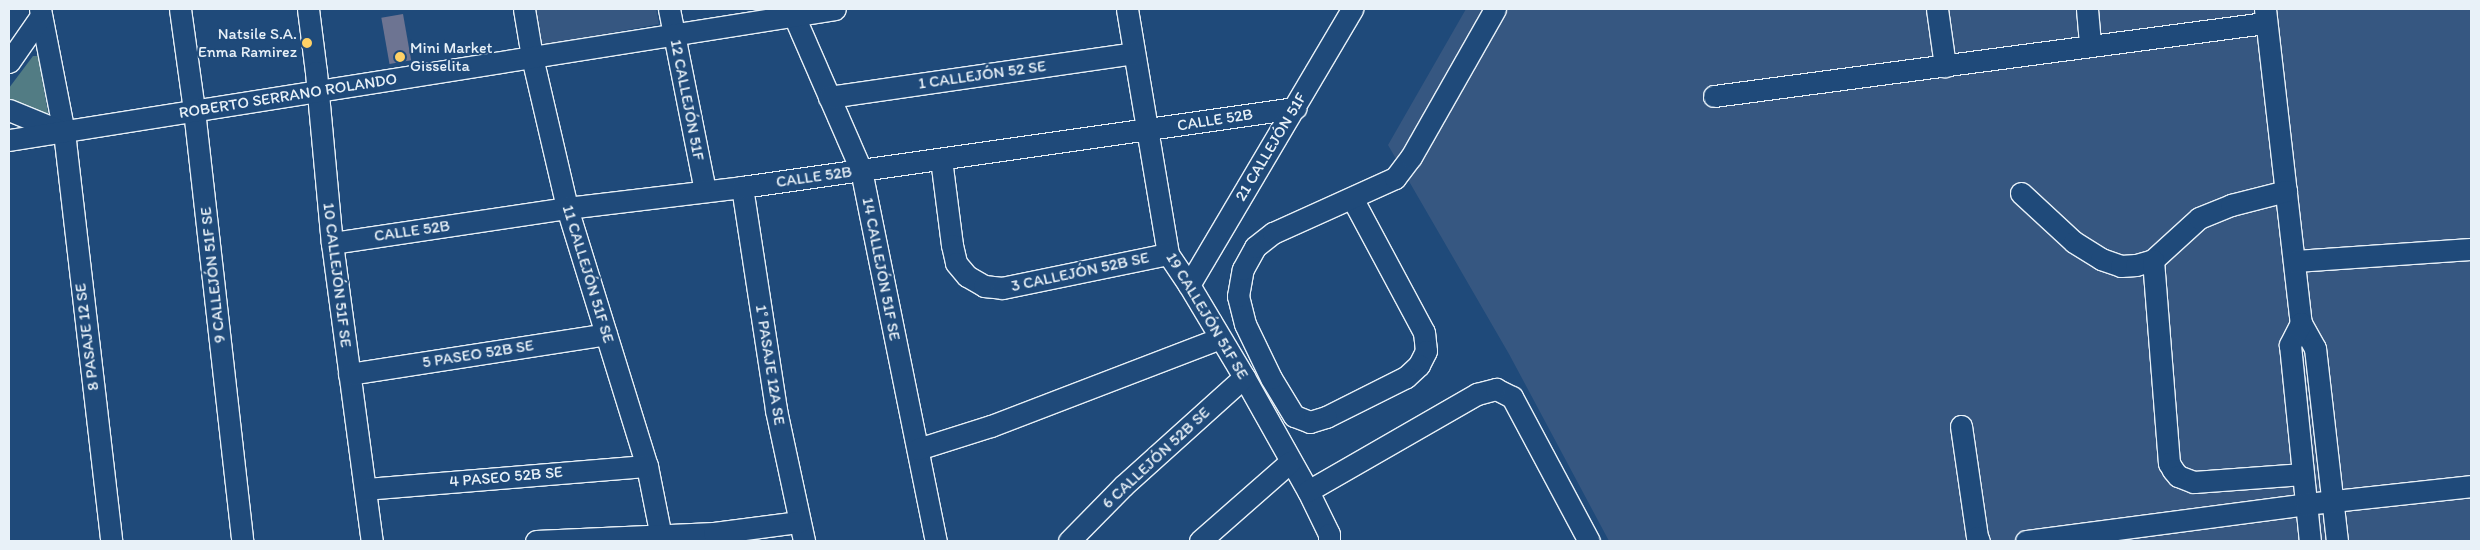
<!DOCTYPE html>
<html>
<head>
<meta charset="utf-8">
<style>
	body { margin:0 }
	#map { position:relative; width:2480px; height:550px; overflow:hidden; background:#1f4a7a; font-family:Itim,sans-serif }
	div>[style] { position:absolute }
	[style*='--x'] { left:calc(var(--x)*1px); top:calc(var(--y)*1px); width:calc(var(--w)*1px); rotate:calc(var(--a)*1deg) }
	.built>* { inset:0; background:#365781 }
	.green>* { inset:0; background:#527c84 }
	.building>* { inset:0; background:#6d7492; transform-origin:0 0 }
	.roads { filter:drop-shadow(1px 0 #e8f1f8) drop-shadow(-1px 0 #e8f1f8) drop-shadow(0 1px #e8f1f8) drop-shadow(0 -1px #e8f1f8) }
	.minor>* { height:21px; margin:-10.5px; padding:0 10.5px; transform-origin:10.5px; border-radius:10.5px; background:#1f4a7a }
	.dots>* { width:14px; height:14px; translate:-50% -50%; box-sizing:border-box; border:2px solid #1f4a7a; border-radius:50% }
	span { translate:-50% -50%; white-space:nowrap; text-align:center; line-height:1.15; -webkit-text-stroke:4px #1f4a7a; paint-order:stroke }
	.poi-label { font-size:16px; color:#e8f1f8 }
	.right { translate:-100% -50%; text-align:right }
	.left { translate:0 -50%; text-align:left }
	.street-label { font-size:16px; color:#e8f1f8 }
	.frame { position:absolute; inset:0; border:10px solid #e8f1f8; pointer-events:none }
</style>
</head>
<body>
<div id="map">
	<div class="built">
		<i style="clip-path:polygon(534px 9px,656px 9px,659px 24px,541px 46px)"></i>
		<i style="clip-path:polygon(1466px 9px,2471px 9px,2471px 541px,1609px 541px,1509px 354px,1388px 145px)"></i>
	</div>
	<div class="green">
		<i style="clip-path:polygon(33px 56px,38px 56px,49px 118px,9px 105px,9px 88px)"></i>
	</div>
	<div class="building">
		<i style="left:403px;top:14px;width:47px;height:22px;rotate:80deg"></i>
	</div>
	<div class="roads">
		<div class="minor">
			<i style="--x:40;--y:9;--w:125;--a:79"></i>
			<i style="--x:64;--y:132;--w:412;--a:83.4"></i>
			<i style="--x:180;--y:9;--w:102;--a:82.1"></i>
			<i style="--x:194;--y:110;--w:434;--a:83.6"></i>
			<i style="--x:308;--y:9;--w:64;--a:82.8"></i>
			<i style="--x:316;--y:72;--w:172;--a:84.7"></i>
			<i style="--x:332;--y:243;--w:301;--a:82.4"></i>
			<i style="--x:524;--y:9;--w:49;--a:80.5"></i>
			<i style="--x:532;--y:57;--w:155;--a:76.9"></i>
			<i style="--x:567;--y:208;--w:270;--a:72.8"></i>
			<i style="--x:647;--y:466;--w:72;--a:78.8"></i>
			<i style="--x:669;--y:9;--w:185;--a:78.8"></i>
			<i style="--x:791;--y:9;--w:176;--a:66.5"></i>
			<i style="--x:861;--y:170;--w:379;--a:78.6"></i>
			<i style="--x:1127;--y:9;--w:248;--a:80.5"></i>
			<i style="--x:1168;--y:254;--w:37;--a:56"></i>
			<i style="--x:1189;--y:285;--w:107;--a:59.1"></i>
			<i style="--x:1244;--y:377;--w:131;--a:60.7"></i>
			<i style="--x:1308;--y:491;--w:48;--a:64"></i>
			<i style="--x:1329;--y:534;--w:7;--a:90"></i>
			<i style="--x:1937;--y:9;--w:58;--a:82"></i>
			<i style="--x:2087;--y:9;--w:37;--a:85"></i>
			<i style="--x:2265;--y:9;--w:316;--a:83.5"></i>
			<i style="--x:2301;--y:323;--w:29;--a:61"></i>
			<i style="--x:2315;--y:348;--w:194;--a:83.5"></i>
			<i style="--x:9;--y:62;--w:56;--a:-55.2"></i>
			<i style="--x:1714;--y:96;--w:556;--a:-7.55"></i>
			<i style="--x:829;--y:97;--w:308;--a:-8.2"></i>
			<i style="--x:9;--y:110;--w:58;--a:22.2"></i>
			<i style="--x:9;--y:140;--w:836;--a:-9.01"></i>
			<i style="--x:941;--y:159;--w:87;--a:82.7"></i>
			<i style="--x:952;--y:245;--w:18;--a:77"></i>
			<i style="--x:956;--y:263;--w:17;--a:50"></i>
			<i style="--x:967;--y:276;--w:20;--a:30"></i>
			<i style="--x:984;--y:286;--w:18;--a:6"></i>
			<i style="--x:1002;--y:288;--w:169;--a:-11.6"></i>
			<i style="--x:742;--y:187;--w:226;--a:81.3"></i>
			<i style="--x:776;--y:410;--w:134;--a:77.9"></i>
			<i style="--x:2021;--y:193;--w:72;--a:42.8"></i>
			<i style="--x:2074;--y:242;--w:32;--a:32"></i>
			<i style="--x:2101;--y:259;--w:21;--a:19"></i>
			<i style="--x:2121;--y:266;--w:15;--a:-4"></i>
			<i style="--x:2136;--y:265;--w:18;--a:-16"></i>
			<i style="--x:2153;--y:260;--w:62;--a:-42.4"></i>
			<i style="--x:2199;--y:218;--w:35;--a:-22"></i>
			<i style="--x:2231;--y:205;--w:57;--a:-14.3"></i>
			<i style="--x:1352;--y:198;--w:152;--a:61.8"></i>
			<i style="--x:1424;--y:332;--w:19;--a:84"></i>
			<i style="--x:1426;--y:351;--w:16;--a:117"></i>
			<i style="--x:1419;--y:365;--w:18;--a:137"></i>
			<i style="--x:1406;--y:377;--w:89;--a:153.4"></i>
			<i style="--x:1326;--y:417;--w:17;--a:163"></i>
			<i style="--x:1310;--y:422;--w:17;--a:-159"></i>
			<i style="--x:1294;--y:416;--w:44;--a:-121.2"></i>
			<i style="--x:1271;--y:378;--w:60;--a:-115.7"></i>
			<i style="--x:1245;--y:324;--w:29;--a:-104"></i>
			<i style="--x:1238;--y:296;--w:27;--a:-80"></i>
			<i style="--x:1243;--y:269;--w:25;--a:-61"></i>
			<i style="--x:1255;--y:247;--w:23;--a:-38"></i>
			<i style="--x:1273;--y:233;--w:134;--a:-24.3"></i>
			<i style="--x:1395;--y:178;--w:26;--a:-53"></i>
			<i style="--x:1411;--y:157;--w:170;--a:-60.4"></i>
			<i style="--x:332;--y:243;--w:238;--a:-8.5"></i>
			<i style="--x:567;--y:208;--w:176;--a:-6.8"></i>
			<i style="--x:742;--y:187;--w:559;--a:-8.13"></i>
			<i style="--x:2153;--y:260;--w:204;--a:85.5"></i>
			<i style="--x:2169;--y:463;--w:8;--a:60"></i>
			<i style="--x:2173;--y:470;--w:8;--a:50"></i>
			<i style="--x:2178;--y:476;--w:17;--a:21"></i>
			<i style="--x:2194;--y:482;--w:109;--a:-4.2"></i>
			<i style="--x:2295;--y:261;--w:176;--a:-3.9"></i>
			<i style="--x:1189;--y:285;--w:321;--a:-59.4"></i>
			<i style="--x:2301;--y:323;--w:25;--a:117"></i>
			<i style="--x:2290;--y:345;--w:197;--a:84.2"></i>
			<i style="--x:349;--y:374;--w:260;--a:-8.8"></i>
			<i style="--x:1961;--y:426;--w:112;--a:81.8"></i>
			<i style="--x:1977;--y:537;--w:4;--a:63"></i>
			<i style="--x:918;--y:449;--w:77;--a:-17.5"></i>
			<i style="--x:991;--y:426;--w:245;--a:-21"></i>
			<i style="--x:365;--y:489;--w:283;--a:-4.7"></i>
			<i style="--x:1308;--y:491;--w:195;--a:-29.9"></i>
			<i style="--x:1477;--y:394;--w:20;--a:-15"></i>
			<i style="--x:1496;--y:389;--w:18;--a:27"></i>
			<i style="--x:1512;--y:397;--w:163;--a:61.9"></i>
			<i style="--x:536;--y:541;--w:178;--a:-2.6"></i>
			<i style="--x:714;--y:533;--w:86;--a:-7.4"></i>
			<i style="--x:1069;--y:541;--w:77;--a:-45.5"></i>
			<i style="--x:1123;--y:486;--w:163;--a:-42"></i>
			<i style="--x:1200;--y:541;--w:120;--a:-41.3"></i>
			<i style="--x:2026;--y:541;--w:282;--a:-7.5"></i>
			<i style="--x:2306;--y:504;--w:166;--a:-6.2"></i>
		</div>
	</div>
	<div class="dots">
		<i style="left:307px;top:43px;background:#ffd166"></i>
		<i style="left:400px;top:57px;background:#ffd166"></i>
	</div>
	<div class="poi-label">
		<span class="right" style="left:297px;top:43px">Natsile S.A.<br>Enma Ramirez</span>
		<span class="left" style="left:410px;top:57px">Mini Market<br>Gisselita</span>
	</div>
	<div class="street-label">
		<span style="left:982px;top:75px;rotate:-8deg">1 CALLEJÓN 52 SE</span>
		<span style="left:288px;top:96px;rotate:-9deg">ROBERTO SERRANO ROLANDO</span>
		<span style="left:687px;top:100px;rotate:79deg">12 CALLEJÓN 51F</span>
		<span style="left:1215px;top:120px;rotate:-9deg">CALLE 52B</span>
		<span style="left:1271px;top:147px;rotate:-59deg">21 CALLEJÓN 51F</span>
		<span style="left:814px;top:177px;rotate:-8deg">CALLE 52B</span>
		<span style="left:412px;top:231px;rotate:-8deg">CALLE 52B</span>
		<span style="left:881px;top:269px;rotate:79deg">14 CALLEJÓN 51F SE</span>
		<span style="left:1080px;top:272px;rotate:-12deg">3 CALLEJÓN 52B SE</span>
		<span style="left:588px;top:274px;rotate:73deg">11 CALLEJÓN 51F SE</span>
		<span style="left:213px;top:275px;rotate:-96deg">9 CALLEJÓN 51F SE</span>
		<span style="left:337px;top:275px;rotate:83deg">10 CALLEJÓN 51F SE</span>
		<span style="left:1207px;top:316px;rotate:59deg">19 CALLEJÓN 51F SE</span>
		<span style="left:87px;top:337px;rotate:-97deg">8 PASAJE 12 SE</span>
		<span style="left:478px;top:354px;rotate:-9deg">5 PASEO 52B SE</span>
		<span style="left:770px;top:365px;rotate:81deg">1° PASAJE 12A SE</span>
		<span style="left:1156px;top:458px;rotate:-43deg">6 CALLEJÓN 52B SE</span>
		<span style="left:506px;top:477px;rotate:-5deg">4 PASEO 52B SE</span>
	</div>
	<div class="frame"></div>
</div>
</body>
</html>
